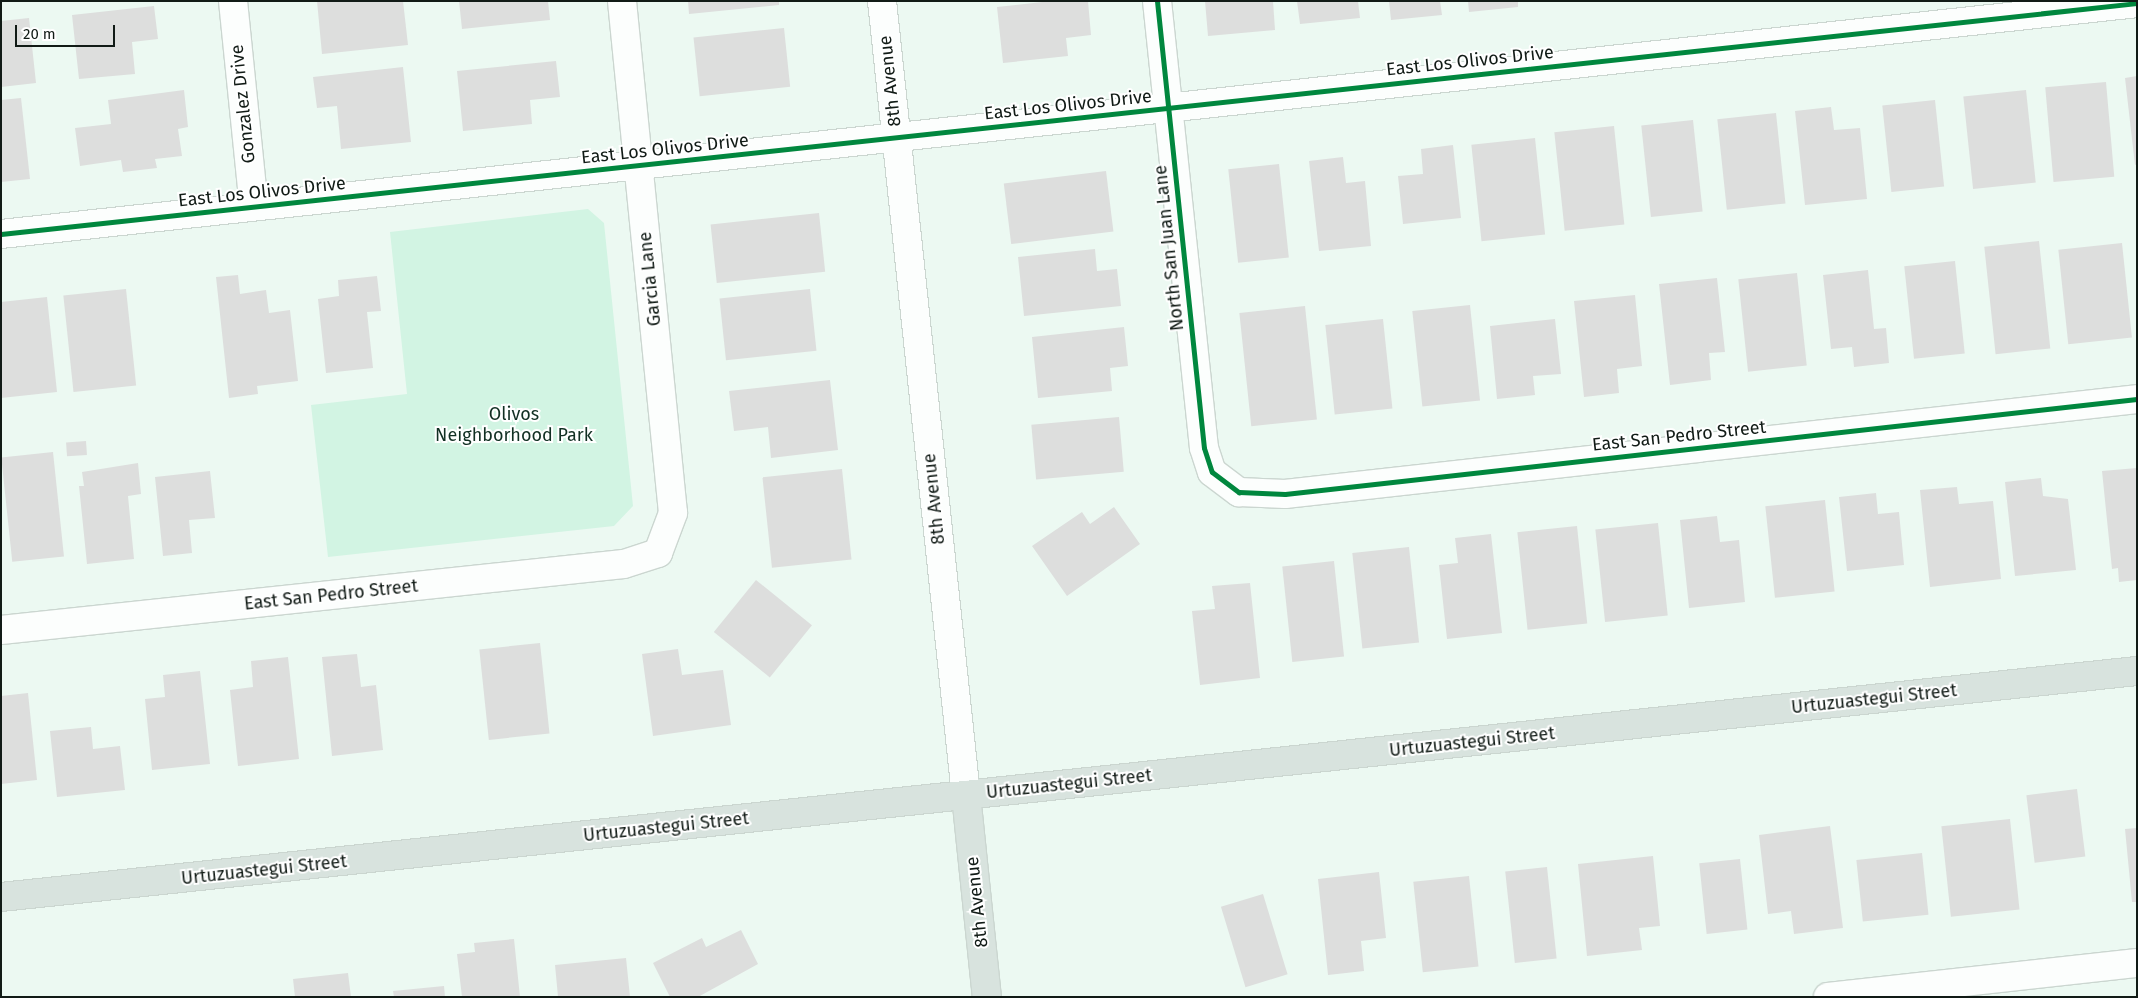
<!DOCTYPE html>
<html>
<head>
<meta charset="utf-8">
<style>
	body { margin:0 }
	#map { position:relative; width:2138px; height:998px; overflow:hidden; background:#ecf9f2; font-family:"Fira Sans",sans-serif }
	div>[style] { position:absolute }
	[style*='--x'] { left:calc(var(--x)*1px); top:calc(var(--y)*1px); width:calc(var(--w)*1px); rotate:calc(var(--a)*1deg) }
	.green>* { inset:0; background:#d2f4e3 }
	.building>* { inset:0; background:#dddedd; transform-origin:0 0 }
	.roads { filter:drop-shadow(1px 0 #cbd6d0) drop-shadow(-1px 0 #cbd6d0) drop-shadow(0 1px #cbd6d0) drop-shadow(0 -1px #cbd6d0) }
	.minor>* { height:28px; margin:-14px; padding:0 14px; transform-origin:14px; border-radius:14px; background:#fcfefd }
	.major>* { height:28px; margin:-14px; padding:0 14px; transform-origin:14px; border-radius:14px; background:#d8e3de }
	.cycleway>* { height:5px; margin:-2.5px; padding:0 2.5px; transform-origin:2.5px; border-radius:2.5px; background:#00873e }
	span { translate:-50% -50%; white-space:nowrap; text-align:center; line-height:1.15; -webkit-text-stroke:4px #fff; paint-order:stroke }
	.street-label { font-size:18px; color:#111b16 }
	.park-label { font-size:18px; color:#113023 }
	.frame { position:absolute; inset:0; border:2px solid #111b16; pointer-events:none }
	.scale { position:absolute; left:15px; top:25px; width:100px; height:22px; box-sizing:border-box; border:2px solid #111b16; border-top:0; padding-left:6px; font-size:15px; line-height:18px; white-space:nowrap; color:#111b16; -webkit-text-stroke:4px #fff; paint-order:stroke }
</style>
</head>
<body>
<div id="map">
	<div class="green">
		<i style="clip-path:polygon(588px 209px,604px 223px,633px 506px,614px 526px,328px 557px,311px 405px,407px 394px,390px 232px)"></i>
	</div>
	<div class="building">
		<i style="clip-path:polygon(317px 1px,403px 1px,408px 45px,322px 54px)"></i>
		<i style="clip-path:polygon(459px 1px,548px 1px,550px 20px,462px 29px)"></i>
		<i style="clip-path:polygon(688px 1px,779px 1px,779px 5px,689px 14px)"></i>
		<i style="clip-path:polygon(1051px 1px,1088px 1px,1091px 35px,1066px 38px,1068px 56px,1003px 63px,997px 7px)"></i>
		<i style="clip-path:polygon(1205px 1px,1273px 1px,1275px 30px,1208px 36px)"></i>
		<i style="clip-path:polygon(1297px 1px,1358px 1px,1360px 18px,1300px 24px)"></i>
		<i style="clip-path:polygon(1389px 1px,1440px 1px,1442px 15px,1391px 20px)"></i>
		<i style="clip-path:polygon(1468px 1px,1518px 1px,1518px 7px,1469px 12px)"></i>
		<i style="clip-path:polygon(154px 6px,158px 39px,132px 42px,135px 74px,79px 79px,72px 15px)"></i>
		<i style="clip-path:polygon(29px 18px,36px 83px,1px 87px,1px 21px)"></i>
		<i style="left:784px;top:28px;width:59px;height:91px;rotate:84deg"></i>
		<i style="clip-path:polygon(556px 61px,560px 97px,530px 100px,532px 124px,463px 131px,457px 71px)"></i>
		<i style="clip-path:polygon(403px 67px,411px 142px,341px 149px,337px 106px,317px 108px,313px 77px)"></i>
		<i style="clip-path:polygon(2137px 76px,2137px 164px,2135px 165px,2125px 78px)"></i>
		<i style="left:2106px;top:82px;width:95px;height:61px;rotate:85deg"></i>
		<i style="clip-path:polygon(184px 90px,188px 127px,178px 129px,182px 156px,155px 159px,157px 168px,123px 172px,121px 160px,80px 166px,75px 128px,111px 124px,108px 100px)"></i>
		<i style="left:2026px;top:90px;width:93px;height:63px;rotate:84deg"></i>
		<i style="clip-path:polygon(21px 98px,30px 179px,1px 182px,1px 100px)"></i>
		<i style="left:1935px;top:100px;width:87px;height:53px;rotate:84deg"></i>
		<i style="clip-path:polygon(1831px 107px,1834px 130px,1860px 128px,1867px 199px,1805px 205px,1795px 111px)"></i>
		<i style="left:1776px;top:113px;width:91px;height:59px;rotate:84deg"></i>
		<i style="left:1693px;top:120px;width:92px;height:52px;rotate:84deg"></i>
		<i style="left:1614px;top:126px;width:99px;height:60px;rotate:84deg"></i>
		<i style="left:1535px;top:138px;width:97px;height:64px;rotate:84deg"></i>
		<i style="clip-path:polygon(1453px 145px,1461px 218px,1403px 224px,1398px 176px,1423px 174px,1421px 149px)"></i>
		<i style="clip-path:polygon(1343px 157px,1346px 183px,1365px 181px,1371px 246px,1319px 251px,1309px 161px)"></i>
		<i style="left:1279px;top:164px;width:94px;height:51px;rotate:84deg"></i>
		<i style="left:1106px;top:171px;width:61px;height:103px;rotate:83deg"></i>
		<i style="left:819px;top:213px;width:59px;height:109px;rotate:84deg"></i>
		<i style="left:2039px;top:241px;width:108px;height:55px;rotate:84deg"></i>
		<i style="left:2122px;top:243px;width:95px;height:64px;rotate:84deg"></i>
		<i style="clip-path:polygon(1095px 249px,1097px 271px,1117px 269px,1121px 306px,1024px 316px,1018px 257px)"></i>
		<i style="left:1955px;top:261px;width:93px;height:51px;rotate:84deg"></i>
		<i style="clip-path:polygon(1868px 270px,1874px 329px,1886px 328px,1889px 363px,1854px 367px,1852px 347px,1831px 349px,1823px 275px)"></i>
		<i style="left:1797px;top:273px;width:93px;height:59px;rotate:84deg"></i>
		<i style="clip-path:polygon(238px 275px,240px 294px,266px 290px,269px 313px,290px 310px,298px 381px,257px 386px,258px 394px,229px 398px,216px 277px)"></i>
		<i style="clip-path:polygon(377px 276px,381px 311px,367px 312px,373px 368px,326px 373px,318px 299px,339px 296px,338px 280px)"></i>
		<i style="clip-path:polygon(1717px 278px,1725px 352px,1709px 353px,1711px 380px,1670px 385px,1659px 284px)"></i>
		<i style="left:126px;top:289px;width:97px;height:63px;rotate:84deg"></i>
		<i style="left:810px;top:289px;width:62px;height:91px;rotate:84deg"></i>
		<i style="clip-path:polygon(1635px 295px,1642px 366px,1617px 369px,1619px 393px,1584px 397px,1574px 301px)"></i>
		<i style="clip-path:polygon(47px 297px,57px 392px,1px 398px,1px 302px)"></i>
		<i style="left:1470px;top:305px;width:96px;height:58px;rotate:84deg"></i>
		<i style="left:1305px;top:306px;width:114px;height:66px;rotate:84deg"></i>
		<i style="left:1383px;top:319px;width:90px;height:58px;rotate:84deg"></i>
		<i style="clip-path:polygon(1555px 319px,1561px 374px,1533px 376px,1535px 395px,1497px 399px,1490px 326px)"></i>
		<i style="clip-path:polygon(1124px 327px,1128px 366px,1110px 368px,1112px 391px,1038px 398px,1032px 337px)"></i>
		<i style="clip-path:polygon(830px 380px,838px 450px,771px 458px,768px 427px,734px 431px,729px 391px)"></i>
		<i style="left:1119px;top:417px;width:55px;height:88px;rotate:85deg"></i>
		<i style="left:86px;top:441px;width:14px;height:20px;rotate:86deg"></i>
		<i style="left:53px;top:452px;width:105px;height:52px;rotate:84deg"></i>
		<i style="clip-path:polygon(138px 463px,141px 494px,128px 496px,134px 559px,87px 564px,79px 486px,84px 486px,82px 472px)"></i>
		<i style="clip-path:polygon(2137px 468px,2137px 580px,2119px 582px,2118px 568px,2112px 569px,2102px 471px)"></i>
		<i style="left:842px;top:469px;width:91px;height:80px;rotate:84deg"></i>
		<i style="clip-path:polygon(210px 471px,215px 518px,189px 520px,192px 553px,163px 556px,155px 477px)"></i>
		<i style="clip-path:polygon(2041px 478px,2043px 496px,2068px 499px,2076px 570px,2015px 576px,2005px 482px)"></i>
		<i style="clip-path:polygon(1957px 487px,1959px 504px,1993px 501px,2001px 579px,1930px 587px,1920px 490px)"></i>
		<i style="clip-path:polygon(1876px 493px,1878px 514px,1899px 512px,1904px 565px,1847px 571px,1839px 497px)"></i>
		<i style="left:1825px;top:500px;width:92px;height:60px;rotate:84deg"></i>
		<i style="clip-path:polygon(1114px 507px,1140px 544px,1067px 596px,1032px 546px,1082px 512px,1090px 524px)"></i>
		<i style="clip-path:polygon(1717px 516px,1720px 542px,1739px 540px,1745px 602px,1689px 608px,1680px 520px)"></i>
		<i style="left:1658px;top:523px;width:93px;height:63px;rotate:84deg"></i>
		<i style="left:1577px;top:526px;width:98px;height:60px;rotate:84deg"></i>
		<i style="clip-path:polygon(1491px 534px,1502px 633px,1447px 639px,1439px 565px,1458px 563px,1455px 538px)"></i>
		<i style="left:1409px;top:547px;width:96px;height:57px;rotate:84deg"></i>
		<i style="left:1334px;top:561px;width:96px;height:52px;rotate:84deg"></i>
		<i style="left:756px;top:580px;width:72px;height:67px;rotate:39deg"></i>
		<i style="clip-path:polygon(1250px 583px,1260px 678px,1200px 685px,1192px 611px,1215px 609px,1212px 586px)"></i>
		<i style="left:540px;top:643px;width:91px;height:61px;rotate:84deg"></i>
		<i style="clip-path:polygon(678px 649px,682px 675px,723px 670px,731px 725px,653px 736px,642px 654px)"></i>
		<i style="clip-path:polygon(357px 654px,361px 687px,376px 685px,383px 750px,332px 756px,322px 657px)"></i>
		<i style="clip-path:polygon(288px 657px,299px 759px,238px 766px,230px 690px,253px 687px,251px 661px)"></i>
		<i style="clip-path:polygon(200px 671px,210px 764px,152px 770px,145px 699px,165px 697px,163px 675px)"></i>
		<i style="clip-path:polygon(28px 693px,37px 780px,1px 784px,1px 696px)"></i>
		<i style="clip-path:polygon(91px 727px,93px 749px,120px 746px,125px 790px,57px 797px,50px 731px)"></i>
		<i style="left:2077px;top:789px;width:68px;height:51px;rotate:83deg"></i>
		<i style="left:2010px;top:819px;width:91px;height:69px;rotate:84deg"></i>
		<i style="clip-path:polygon(1830px 826px,1843px 928px,1794px 934px,1791px 911px,1768px 914px,1759px 835px)"></i>
		<i style="clip-path:polygon(2137px 828px,2137px 902px,2132px 902px,2125px 829px)"></i>
		<i style="left:1922px;top:853px;width:62px;height:66px;rotate:84deg"></i>
		<i style="clip-path:polygon(1653px 856px,1660px 926px,1639px 928px,1642px 950px,1587px 956px,1578px 864px)"></i>
		<i style="left:1740px;top:859px;width:71px;height:41px;rotate:84deg"></i>
		<i style="left:1547px;top:867px;width:92px;height:42px;rotate:84deg"></i>
		<i style="clip-path:polygon(1379px 872px,1386px 938px,1361px 941px,1364px 971px,1328px 975px,1318px 879px)"></i>
		<i style="left:1469px;top:876px;width:91px;height:56px;rotate:84deg"></i>
		<i style="left:1263px;top:894px;width:84px;height:44px;rotate:73deg"></i>
		<i style="clip-path:polygon(741px 930px,758px 964px,698px 997px,670px 997px,653px 963px,702px 938px,706px 947px)"></i>
		<i style="clip-path:polygon(514px 939px,520px 997px,462px 997px,457px 954px,475px 952px,474px 943px)"></i>
		<i style="clip-path:polygon(626px 958px,630px 997px,558px 997px,555px 965px)"></i>
		<i style="clip-path:polygon(348px 973px,351px 997px,295px 997px,293px 979px)"></i>
		<i style="clip-path:polygon(444px 986px,445px 997px,394px 997px,393px 991px)"></i>
	</div>
	<div class="roads">
		<div class="minor">
			<i style="--x:233;--y:1;--w:206;--a:84.2"></i>
			<i style="--x:882;--y:1;--w:798;--a:83.96"></i>
			<i style="--x:1157;--y:1;--w:449;--a:84"></i>
			<i style="--x:1204;--y:448;--w:25;--a:72"></i>
			<i style="--x:1212;--y:472;--w:34;--a:37"></i>
			<i style="--x:1239;--y:492;--w:46;--a:2.5"></i>
			<i style="--x:1285;--y:494;--w:857;--a:-6.36"></i>
			<i style="--x:1;--y:234;--w:2148;--a:-6.17"></i>
			<i style="--x:1;--y:630;--w:626;--a:-6.05"></i>
			<i style="--x:624;--y:564;--w:36;--a:-18"></i>
			<i style="--x:658;--y:553;--w:43;--a:-69.4"></i>
			<i style="--x:673;--y:513;--w:515;--a:-95.69"></i>
			<i style="--x:1828;--y:997;--w:311;--a:-6.3"></i>
		</div>
		<div class="major">
			<i style="--x:966;--y:795;--w:203;--a:84.1"></i>
			<i style="--x:1;--y:897;--w:2148;--a:-6.04"></i>
		</div>
	</div>
	<div class="cycleway">
		<i style="--x:1157;--y:1;--w:449;--a:84"></i>
		<i style="--x:1204;--y:448;--w:25;--a:72"></i>
		<i style="--x:1212;--y:472;--w:34;--a:37"></i>
		<i style="--x:1239;--y:492;--w:46;--a:2.5"></i>
		<i style="--x:1285;--y:494;--w:857;--a:-6.36"></i>
		<i style="--x:1;--y:234;--w:2148;--a:-6.17"></i>
	</div>
	<div class="street-label">
		<span style="left:1470px;top:61px;rotate:-6deg">East Los Olivos Drive</span>
		<span style="left:890px;top:81px;rotate:-96deg">8th Avenue</span>
		<span style="left:243px;top:104px;rotate:-96deg">Gonzalez Drive</span>
		<span style="left:1068px;top:105px;rotate:-6deg">East Los Olivos Drive</span>
		<span style="left:665px;top:149px;rotate:-6deg">East Los Olivos Drive</span>
		<span style="left:262px;top:192px;rotate:-6deg">East Los Olivos Drive</span>
		<span style="left:1169px;top:248px;rotate:-96deg">North San Juan Lane</span>
		<span style="left:650px;top:279px;rotate:-96deg">Garcia Lane</span>
		<span style="left:1679px;top:436px;rotate:-6deg">East San Pedro Street</span>
		<span style="left:934px;top:499px;rotate:-96deg">8th Avenue</span>
		<span style="left:331px;top:595px;rotate:-6deg">East San Pedro Street</span>
		<span style="left:1874px;top:699px;rotate:-6deg">Urtuzuastegui Street</span>
		<span style="left:1472px;top:742px;rotate:-6deg">Urtuzuastegui Street</span>
		<span style="left:1069px;top:784px;rotate:-6deg">Urtuzuastegui Street</span>
		<span style="left:666px;top:827px;rotate:-6deg">Urtuzuastegui Street</span>
		<span style="left:264px;top:870px;rotate:-6deg">Urtuzuastegui Street</span>
		<span style="left:977px;top:902px;rotate:-96deg">8th Avenue</span>
	</div>
	<div class="park-label">
		<span style="left:514px;top:425px">Olivos<br>Neighborhood Park</span>
	</div>
	<div class="frame"></div>
	<div class="scale">20 m</div>
</div>
</body>
</html>
